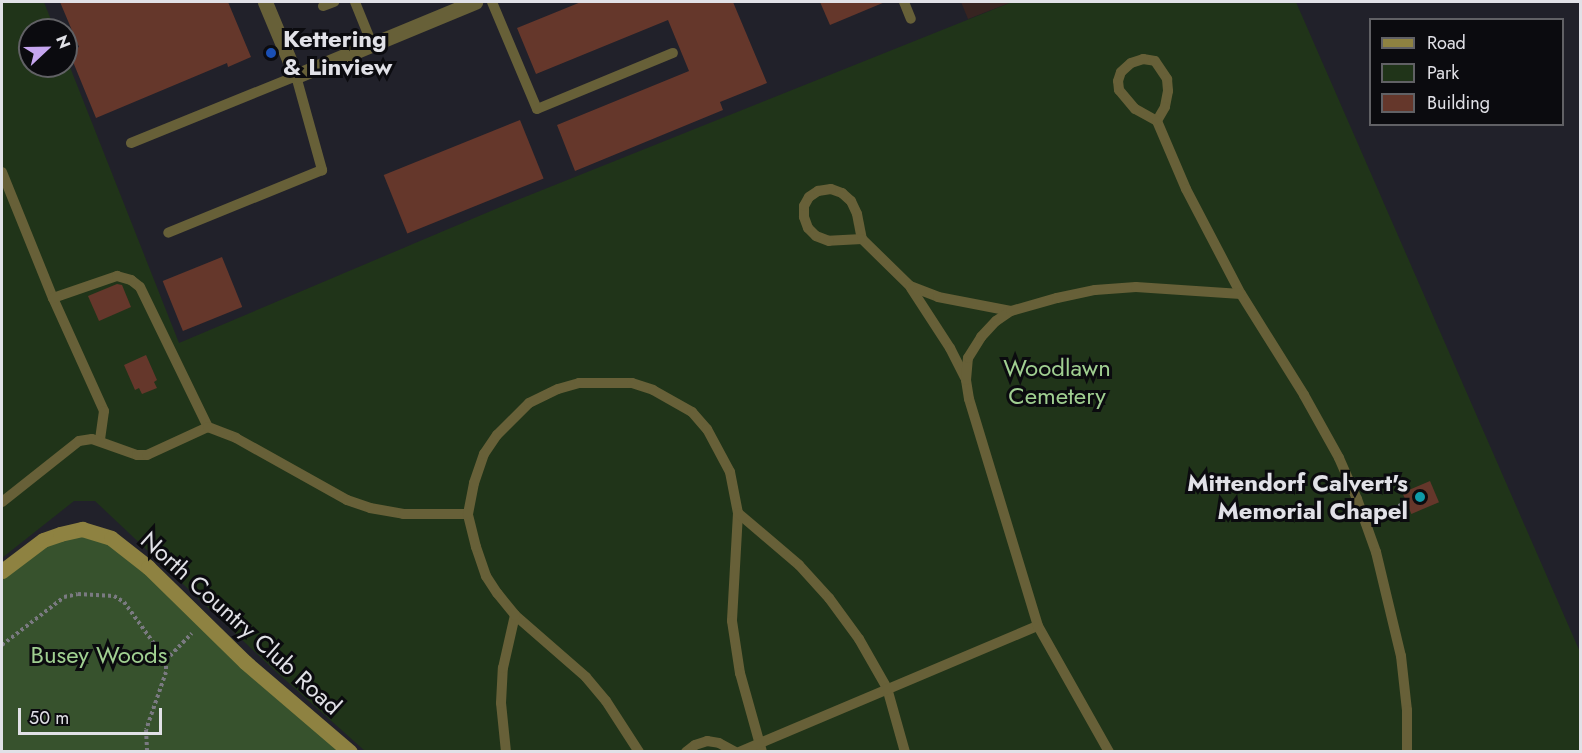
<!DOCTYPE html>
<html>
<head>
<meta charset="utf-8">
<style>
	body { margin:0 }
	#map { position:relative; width:1582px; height:753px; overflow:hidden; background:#21212a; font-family:Jost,sans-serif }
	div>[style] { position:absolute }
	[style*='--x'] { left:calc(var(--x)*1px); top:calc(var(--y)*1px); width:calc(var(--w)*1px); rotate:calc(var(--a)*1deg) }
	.commercial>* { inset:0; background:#372421 }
	.green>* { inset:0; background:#203419 }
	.forest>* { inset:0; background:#37522d }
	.building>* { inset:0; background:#65372b; transform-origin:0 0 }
	.path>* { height:4px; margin-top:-2px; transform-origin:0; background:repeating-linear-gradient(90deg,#7a7a81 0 3px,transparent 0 6px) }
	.lane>* { height:10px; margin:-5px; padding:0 5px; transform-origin:5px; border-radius:5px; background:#676038 }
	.street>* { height:15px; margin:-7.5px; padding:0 7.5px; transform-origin:7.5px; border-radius:7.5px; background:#676038 }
	.secondary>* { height:15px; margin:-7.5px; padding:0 7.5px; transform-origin:7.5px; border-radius:7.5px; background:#8e8241 }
	.dots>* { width:16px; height:16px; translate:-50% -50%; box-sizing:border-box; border:3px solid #0b0b0f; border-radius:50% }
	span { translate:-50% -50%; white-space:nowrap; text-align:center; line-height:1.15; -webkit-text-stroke:6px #0b0b0f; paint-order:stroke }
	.poi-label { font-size:24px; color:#e1e1e7; font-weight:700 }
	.left { translate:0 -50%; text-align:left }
	.right { translate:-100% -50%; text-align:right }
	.park-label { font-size:24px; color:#a0cf91 }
	.street-label { font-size:24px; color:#e1e1e7 }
	.frame { position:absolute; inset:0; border:3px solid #e1e1e7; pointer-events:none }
	.legend { position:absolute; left:1369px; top:18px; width:195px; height:108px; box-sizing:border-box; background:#0b0b0f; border:2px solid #616165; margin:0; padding:8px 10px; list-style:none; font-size:18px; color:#e1e1e7 }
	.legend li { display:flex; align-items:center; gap:12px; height:30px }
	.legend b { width:30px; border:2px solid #616165 }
	.north { position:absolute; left:18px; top:18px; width:60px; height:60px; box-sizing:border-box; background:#0b0b0f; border:2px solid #616165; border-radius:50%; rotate:68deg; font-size:16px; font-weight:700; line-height:24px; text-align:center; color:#e1e1e7 }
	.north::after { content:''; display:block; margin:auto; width:21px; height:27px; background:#c6a6f0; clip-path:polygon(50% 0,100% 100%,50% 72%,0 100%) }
	.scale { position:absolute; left:18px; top:708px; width:144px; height:27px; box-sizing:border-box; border:3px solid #e1e1e7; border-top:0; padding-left:8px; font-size:18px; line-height:21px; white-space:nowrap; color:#e1e1e7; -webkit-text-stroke:4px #0b0b0f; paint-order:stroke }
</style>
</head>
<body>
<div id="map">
	<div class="commercial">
		<i style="clip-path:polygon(961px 2px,1012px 2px,968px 19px)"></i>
	</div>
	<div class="green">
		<i style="clip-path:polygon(2px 2px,44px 2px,55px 30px,30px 30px,30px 66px,66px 66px,66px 57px,179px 343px,505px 205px,1012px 2px,1296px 2px,1580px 652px,1580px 751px,365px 751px,273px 669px,95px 501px,74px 501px,2px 558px)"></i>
	</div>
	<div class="forest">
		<i style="clip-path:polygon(60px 534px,111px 538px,350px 752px,2px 752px,2px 571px)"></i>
	</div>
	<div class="building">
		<i style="clip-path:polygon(60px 2px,228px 2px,251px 57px,228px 67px,227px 63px,96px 118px,69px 52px,79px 47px)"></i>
		<i style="clip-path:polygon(581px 2px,733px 2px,767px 83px,720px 102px,723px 110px,575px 171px,557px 125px,689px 71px,668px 20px,536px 74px,517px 28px)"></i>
		<i style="clip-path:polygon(820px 2px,885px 2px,830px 25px)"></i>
		<i style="left:520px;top:120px;width:63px;height:147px;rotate:68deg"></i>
		<i style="left:222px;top:257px;width:54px;height:64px;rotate:68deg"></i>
		<i style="clip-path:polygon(117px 284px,122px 285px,131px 307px,99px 321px,88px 296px)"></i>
		<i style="clip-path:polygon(146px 355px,157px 380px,154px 382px,157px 388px,142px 394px,139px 388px,135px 390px,124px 365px)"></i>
		<i style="left:1430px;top:481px;width:23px;height:30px;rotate:67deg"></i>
	</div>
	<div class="path">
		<i style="--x:1376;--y:515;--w:32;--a:-22"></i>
		<i style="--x:2;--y:645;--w:78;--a:-37.7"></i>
		<i style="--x:64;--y:597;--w:14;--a:-12"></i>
		<i style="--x:78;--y:594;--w:36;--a:3"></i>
		<i style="--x:114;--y:596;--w:12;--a:31"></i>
		<i style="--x:124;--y:602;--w:72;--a:54.1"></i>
		<i style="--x:166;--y:660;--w:12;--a:90"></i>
		<i style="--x:166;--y:672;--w:61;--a:109"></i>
		<i style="--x:146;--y:730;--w:22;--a:87"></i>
		<i style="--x:166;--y:660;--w:37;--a:-46"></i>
	</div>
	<div class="lane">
		<i style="--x:355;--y:2;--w:45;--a:68"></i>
		<i style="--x:492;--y:2;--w:116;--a:67.2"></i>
		<i style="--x:537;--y:109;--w:147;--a:-22.4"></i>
		<i style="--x:904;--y:2;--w:18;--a:68"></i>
		<i style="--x:323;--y:6;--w:12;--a:-20"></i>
		<i style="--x:1143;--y:59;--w:12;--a:9"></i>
		<i style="--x:1155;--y:61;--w:22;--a:56"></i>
		<i style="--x:1167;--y:79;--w:12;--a:85"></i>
		<i style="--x:1168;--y:91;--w:16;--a:101"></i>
		<i style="--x:1165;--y:107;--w:16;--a:120"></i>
		<i style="--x:1157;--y:121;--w:25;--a:-151"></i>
		<i style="--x:1135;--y:109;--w:25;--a:-130"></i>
		<i style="--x:1119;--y:90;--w:9;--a:-96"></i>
		<i style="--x:1118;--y:81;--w:9;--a:-72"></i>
		<i style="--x:1121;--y:72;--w:13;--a:-42"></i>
		<i style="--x:1131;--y:63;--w:13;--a:-18"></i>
		<i style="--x:1157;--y:121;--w:74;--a:66.9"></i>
		<i style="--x:1186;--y:189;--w:119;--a:62.4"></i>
		<i style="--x:1241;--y:294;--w:119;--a:58"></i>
		<i style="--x:1304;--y:395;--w:72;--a:60.9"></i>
		<i style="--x:1339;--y:458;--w:45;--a:66.3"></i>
		<i style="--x:1357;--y:499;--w:56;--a:70.3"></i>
		<i style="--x:1376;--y:552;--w:107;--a:76.5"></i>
		<i style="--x:1401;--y:656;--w:54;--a:83.7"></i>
		<i style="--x:1407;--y:710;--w:42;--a:90"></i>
		<i style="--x:131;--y:143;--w:178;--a:-22.1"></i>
		<i style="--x:296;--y:76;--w:98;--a:74.5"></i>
		<i style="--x:322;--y:170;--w:166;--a:157.8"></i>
		<i style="--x:2;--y:172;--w:136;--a:68"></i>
		<i style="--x:53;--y:298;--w:124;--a:65.7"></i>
		<i style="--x:104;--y:411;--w:30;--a:98"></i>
		<i style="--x:831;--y:189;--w:12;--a:20"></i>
		<i style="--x:842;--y:193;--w:12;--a:42"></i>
		<i style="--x:851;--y:201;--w:14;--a:65"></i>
		<i style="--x:857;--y:214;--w:25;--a:79"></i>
		<i style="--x:862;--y:239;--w:33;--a:177"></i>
		<i style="--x:829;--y:241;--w:14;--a:-159"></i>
		<i style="--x:816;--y:236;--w:11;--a:-135"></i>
		<i style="--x:808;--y:228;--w:12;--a:-110"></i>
		<i style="--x:804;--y:217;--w:11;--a:-90"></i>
		<i style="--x:804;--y:206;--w:10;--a:-61"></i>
		<i style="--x:809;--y:197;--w:11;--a:-34"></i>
		<i style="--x:818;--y:191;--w:13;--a:-9"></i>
		<i style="--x:862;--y:239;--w:67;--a:44.4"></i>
		<i style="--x:910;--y:286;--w:30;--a:21"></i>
		<i style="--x:938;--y:297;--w:74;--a:10.9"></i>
		<i style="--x:911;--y:288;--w:72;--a:57"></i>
		<i style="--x:950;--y:348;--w:33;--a:63"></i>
		<i style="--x:53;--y:298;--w:68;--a:-19"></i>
		<i style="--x:117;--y:276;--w:15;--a:16"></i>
		<i style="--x:131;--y:280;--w:11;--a:38"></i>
		<i style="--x:140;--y:287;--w:156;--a:64.1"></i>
		<i style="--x:2;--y:502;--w:98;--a:-38.4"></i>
		<i style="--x:79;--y:441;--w:13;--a:-9"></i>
		<i style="--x:92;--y:439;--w:48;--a:19.6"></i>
		<i style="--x:137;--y:455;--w:10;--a:0"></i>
		<i style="--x:147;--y:455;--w:67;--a:-24.7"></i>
		<i style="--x:208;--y:427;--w:30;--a:21"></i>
		<i style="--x:236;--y:438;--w:127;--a:29.2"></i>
		<i style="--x:347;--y:500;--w:24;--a:19"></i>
		<i style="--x:370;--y:508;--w:34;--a:10"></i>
		<i style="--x:403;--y:514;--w:65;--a:0"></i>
		<i style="--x:738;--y:513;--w:108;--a:93.2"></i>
		<i style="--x:732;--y:621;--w:53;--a:81.3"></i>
		<i style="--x:740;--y:673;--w:82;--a:74.4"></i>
		<i style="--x:506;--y:752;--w:49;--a:-95.8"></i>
		<i style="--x:501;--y:703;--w:35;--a:-87"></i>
		<i style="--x:503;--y:668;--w:54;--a:-77.2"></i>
		<i style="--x:639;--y:752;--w:61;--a:-122.9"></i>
		<i style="--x:606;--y:701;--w:31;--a:-130"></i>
		<i style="--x:586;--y:677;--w:94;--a:-138.9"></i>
		<i style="--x:515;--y:615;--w:28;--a:-129"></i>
		<i style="--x:497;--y:593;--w:20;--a:-123"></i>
		<i style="--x:486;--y:576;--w:31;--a:-109"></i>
		<i style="--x:476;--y:547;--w:34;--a:-104"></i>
		<i style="--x:468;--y:514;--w:32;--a:-79"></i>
		<i style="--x:474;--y:483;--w:31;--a:-71"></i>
		<i style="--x:484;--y:454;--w:23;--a:-56"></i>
		<i style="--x:497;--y:435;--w:45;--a:-45"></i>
		<i style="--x:529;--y:403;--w:32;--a:-26"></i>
		<i style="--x:558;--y:389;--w:22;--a:-16"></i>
		<i style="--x:579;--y:383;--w:53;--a:0"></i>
		<i style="--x:632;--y:383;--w:22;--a:18"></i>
		<i style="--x:653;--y:390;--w:45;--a:29.4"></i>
		<i style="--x:692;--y:412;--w:23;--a:49"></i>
		<i style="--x:707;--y:429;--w:49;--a:61.9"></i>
		<i style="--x:730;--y:472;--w:42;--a:79"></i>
		<i style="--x:738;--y:513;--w:80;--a:40.4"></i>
		<i style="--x:799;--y:565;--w:45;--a:47.7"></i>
		<i style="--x:829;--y:598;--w:51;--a:53.8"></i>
		<i style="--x:859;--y:639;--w:56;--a:60.3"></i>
		<i style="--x:887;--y:688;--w:66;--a:74.3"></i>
		<i style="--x:686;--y:752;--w:11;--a:-38"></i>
		<i style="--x:695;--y:745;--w:13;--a:-18"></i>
		<i style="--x:707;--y:741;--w:12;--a:9"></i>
		<i style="--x:719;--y:743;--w:18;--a:29"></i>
		<i style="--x:739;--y:752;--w:324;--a:-22.9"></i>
		<i style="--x:1109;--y:752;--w:145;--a:-119.4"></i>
		<i style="--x:1038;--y:626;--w:237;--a:-106.9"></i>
		<i style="--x:969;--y:399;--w:19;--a:-99"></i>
		<i style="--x:966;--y:380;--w:22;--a:-85"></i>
		<i style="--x:968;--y:358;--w:25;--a:-58"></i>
		<i style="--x:981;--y:337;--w:22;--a:-47"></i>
		<i style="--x:996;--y:321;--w:18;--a:-34"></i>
		<i style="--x:1011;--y:311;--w:48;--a:-15.8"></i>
		<i style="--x:1057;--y:298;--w:39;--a:-12"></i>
		<i style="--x:1095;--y:290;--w:41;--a:-4.2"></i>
		<i style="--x:1136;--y:287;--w:105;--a:3.8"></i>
	</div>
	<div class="street">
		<i style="--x:265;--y:2;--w:80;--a:67.3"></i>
		<i style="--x:296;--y:76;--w:194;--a:-22.5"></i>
	</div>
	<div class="secondary">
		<i style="--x:2;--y:571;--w:51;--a:-37.1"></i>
		<i style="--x:43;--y:540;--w:18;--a:-19"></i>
		<i style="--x:60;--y:534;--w:23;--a:-13"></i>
		<i style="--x:82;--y:529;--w:30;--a:17"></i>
		<i style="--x:111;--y:538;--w:47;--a:38.1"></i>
		<i style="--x:148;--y:567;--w:136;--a:44.4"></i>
		<i style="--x:245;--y:662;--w:138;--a:40.6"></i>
	</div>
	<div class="dots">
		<i style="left:271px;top:53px;background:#1a4fb4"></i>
		<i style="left:1420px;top:497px;background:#0f9aa8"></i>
	</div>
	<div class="poi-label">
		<span class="left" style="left:283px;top:53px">Kettering<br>&amp; Linview</span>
		<span class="right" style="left:1408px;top:497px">Mittendorf Calvert's<br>Memorial Chapel</span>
	</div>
	<div class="park-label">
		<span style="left:1057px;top:382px">Woodlawn<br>Cemetery</span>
		<span style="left:99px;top:655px">Busey Woods</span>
	</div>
	<div class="street-label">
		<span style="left:241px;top:623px;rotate:42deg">North Country Club Road</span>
	</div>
	<div class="frame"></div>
	<ul class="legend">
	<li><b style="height:8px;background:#8e8241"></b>Road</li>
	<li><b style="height:16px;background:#203419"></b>Park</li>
	<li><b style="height:16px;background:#65372b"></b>Building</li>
	</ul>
	<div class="north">N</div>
	<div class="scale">50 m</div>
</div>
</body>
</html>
